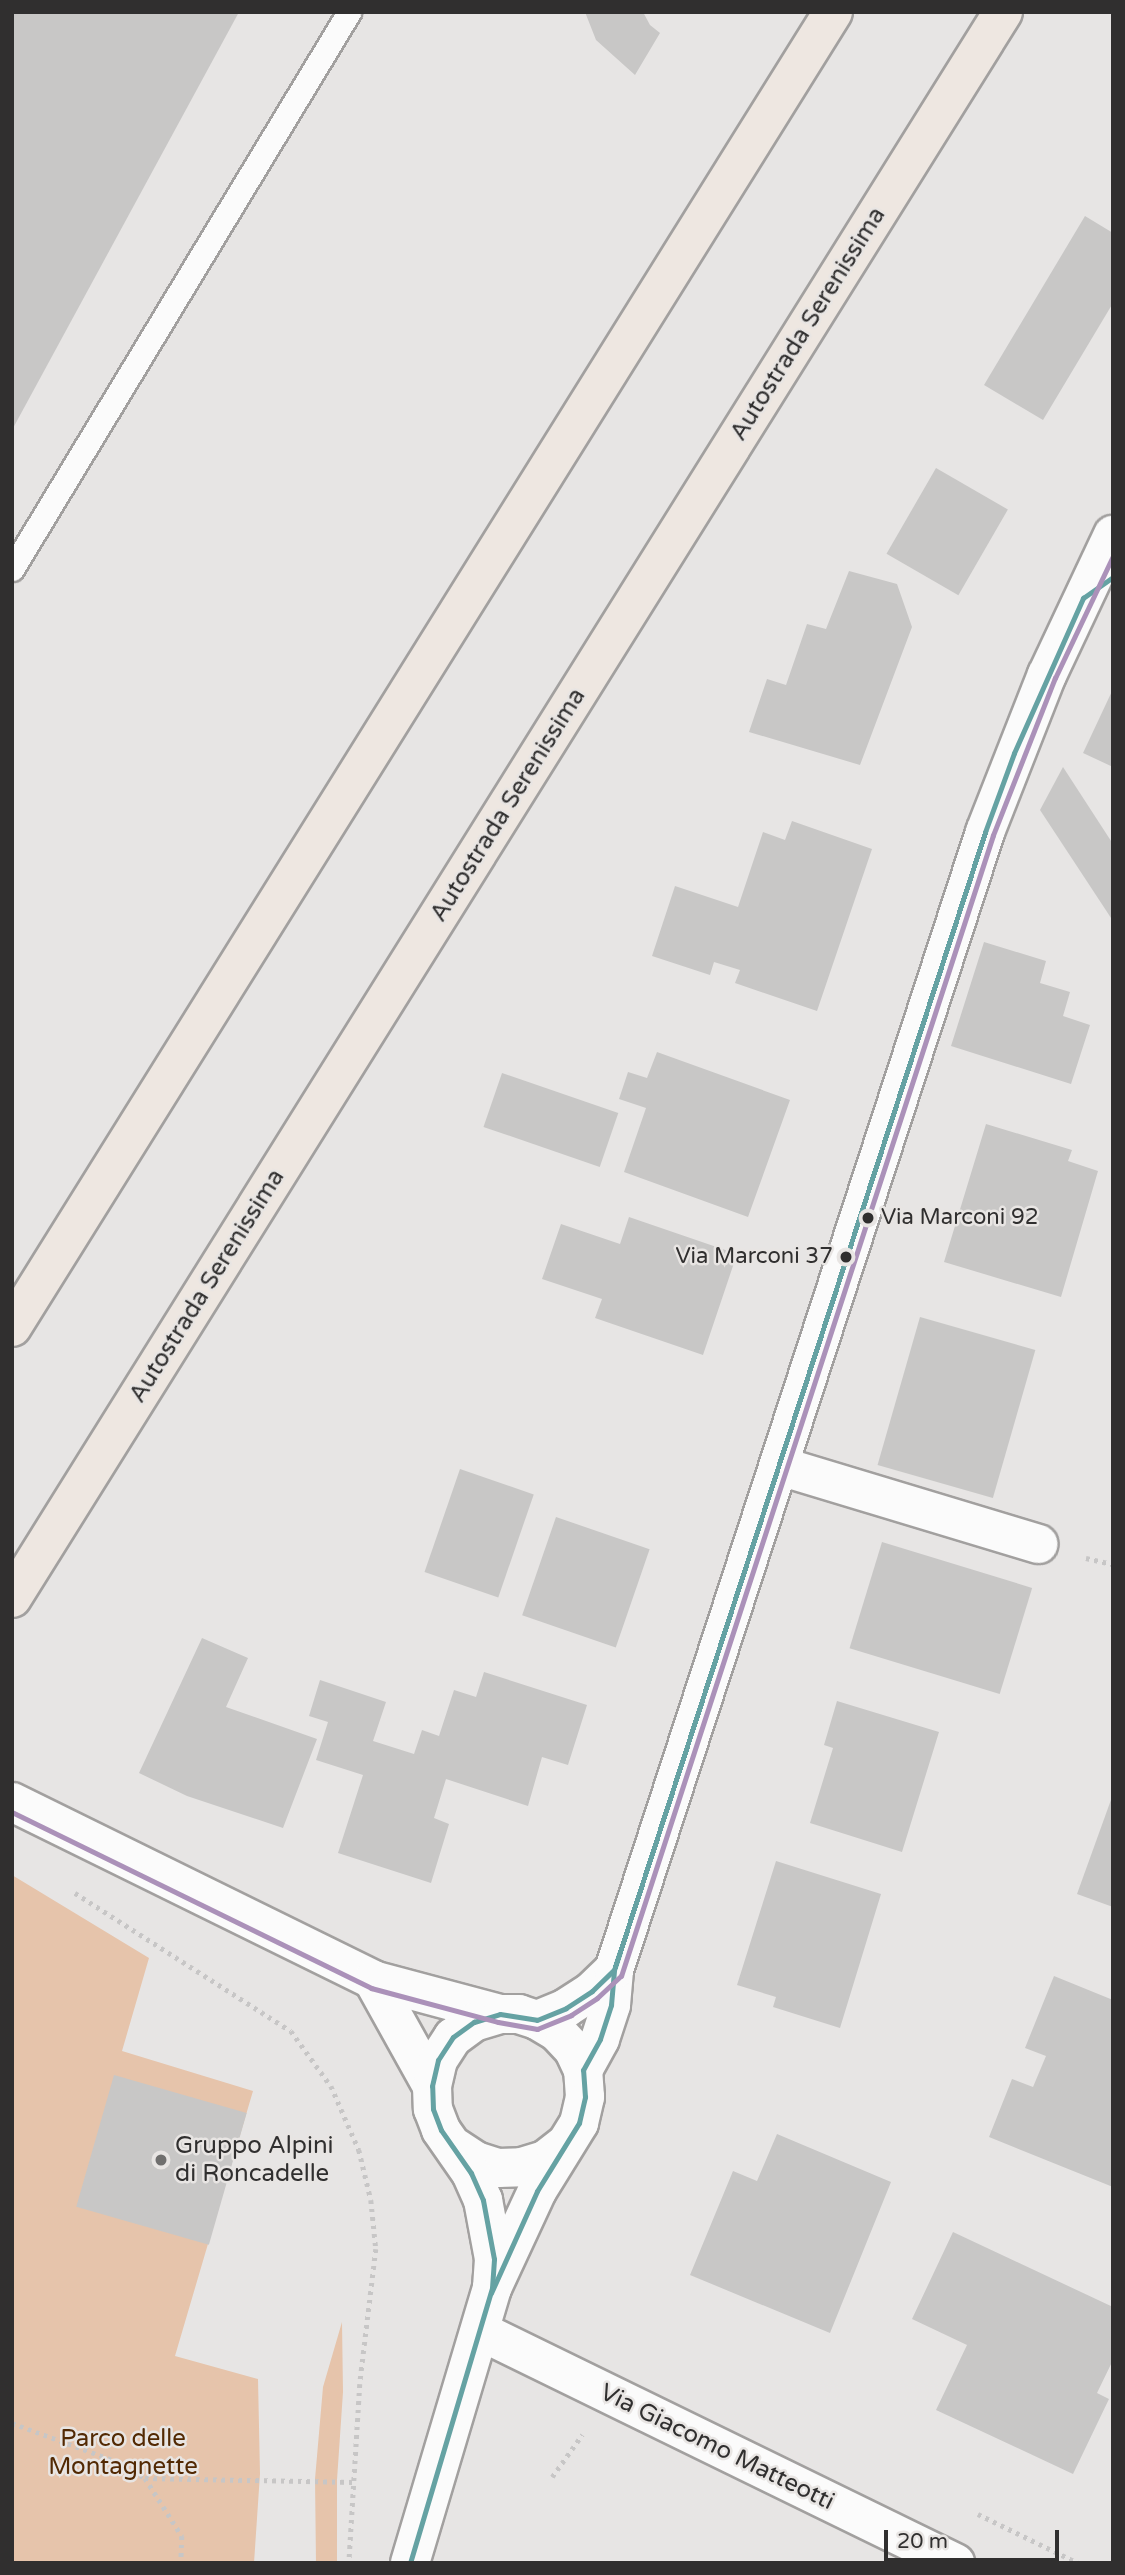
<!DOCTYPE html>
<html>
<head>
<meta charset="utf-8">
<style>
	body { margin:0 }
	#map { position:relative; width:1125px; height:2575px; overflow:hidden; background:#e7e5e4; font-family:"Varela Round",sans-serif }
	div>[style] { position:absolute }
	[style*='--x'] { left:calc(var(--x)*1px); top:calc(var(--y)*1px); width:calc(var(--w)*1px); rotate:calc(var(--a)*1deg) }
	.green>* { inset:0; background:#e6c4ab }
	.building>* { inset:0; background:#c8c7c6; transform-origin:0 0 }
	.path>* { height:4.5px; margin-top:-2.25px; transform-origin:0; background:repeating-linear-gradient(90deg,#c7c6c6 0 3.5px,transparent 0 8.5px) }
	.roads { filter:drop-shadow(2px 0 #a2a09f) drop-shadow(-2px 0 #a2a09f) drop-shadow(0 2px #a2a09f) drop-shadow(0 -2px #a2a09f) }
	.lane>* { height:23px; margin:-11.5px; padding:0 11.5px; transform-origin:11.5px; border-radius:11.5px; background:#fbfbfb }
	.street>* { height:38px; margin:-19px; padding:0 19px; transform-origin:19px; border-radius:19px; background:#fbfbfb }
	.highway>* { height:38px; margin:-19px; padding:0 19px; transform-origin:19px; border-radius:19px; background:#eee7e1 }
	.bus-1>* { height:5px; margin:-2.5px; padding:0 2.5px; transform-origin:2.5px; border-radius:2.5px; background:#65a2a3 }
	.bus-2>* { height:5px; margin:-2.5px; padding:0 2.5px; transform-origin:2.5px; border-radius:2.5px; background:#ab91b9 }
	.dots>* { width:19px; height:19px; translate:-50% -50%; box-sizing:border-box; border:4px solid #e8e5e3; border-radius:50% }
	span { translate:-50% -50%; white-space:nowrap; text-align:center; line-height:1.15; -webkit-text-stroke:5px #e8e5e3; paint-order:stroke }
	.bus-label { font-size:22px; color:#302f2f }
	.left { translate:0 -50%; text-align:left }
	.right { translate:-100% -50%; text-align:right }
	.street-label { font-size:24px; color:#302f2f }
	.poi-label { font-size:24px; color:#302f2f }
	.park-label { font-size:24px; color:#522903 }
	.frame { position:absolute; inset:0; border:14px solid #302f2f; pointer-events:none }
	.scale { position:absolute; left:884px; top:2530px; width:175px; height:32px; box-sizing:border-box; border:4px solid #302f2f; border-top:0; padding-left:9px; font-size:21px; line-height:24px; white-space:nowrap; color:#302f2f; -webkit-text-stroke:5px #e8e5e3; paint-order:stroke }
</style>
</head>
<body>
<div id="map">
	<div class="green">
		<i style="clip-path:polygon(12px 1875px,149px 1958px,122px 2051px,253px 2091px,175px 2356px,258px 2379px,260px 2474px,254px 2563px,12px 2563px)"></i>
		<i style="clip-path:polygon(342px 2322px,343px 2392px,337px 2480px,337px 2563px,316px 2563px,315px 2479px,323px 2387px)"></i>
	</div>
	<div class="building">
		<i style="clip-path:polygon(12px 12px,239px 12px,12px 430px)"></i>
		<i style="clip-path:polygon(585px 12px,643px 12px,650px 25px,660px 33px,635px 75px,596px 40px)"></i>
		<i style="clip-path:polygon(1085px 216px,1113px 233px,1113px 303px,1043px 420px,984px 385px)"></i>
		<i style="left:936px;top:468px;width:83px;height:99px;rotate:30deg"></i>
		<i style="clip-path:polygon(849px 571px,897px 584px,912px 627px,860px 765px,749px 732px,767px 679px,786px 685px,807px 624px,826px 629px)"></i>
		<i style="clip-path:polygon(1113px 689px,1113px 767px,1083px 753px)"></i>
		<i style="clip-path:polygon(1063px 767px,1113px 844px,1113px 921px,1040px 810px)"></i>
		<i style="clip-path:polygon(792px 821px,872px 849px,817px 1011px,735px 983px,740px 970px,714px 962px,710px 975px,652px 956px,675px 886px,738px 907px,763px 832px,785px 840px)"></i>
		<i style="clip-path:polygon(984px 942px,1046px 961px,1040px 983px,1070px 992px,1063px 1016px,1090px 1025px,1071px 1084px,951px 1046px)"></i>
		<i style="clip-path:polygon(657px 1052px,790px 1100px,748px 1217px,624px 1172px,646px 1108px,619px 1099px,628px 1072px,647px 1078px)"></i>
		<i style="left:502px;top:1073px;width:123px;height:57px;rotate:19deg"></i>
		<i style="clip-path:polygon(986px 1124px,1072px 1150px,1068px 1161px,1098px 1171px,1061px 1297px,944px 1262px)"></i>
		<i style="clip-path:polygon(629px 1217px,737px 1254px,703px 1355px,595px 1318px,602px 1299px,542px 1279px,561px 1224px,620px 1244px)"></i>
		<i style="left:920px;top:1317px;width:120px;height:154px;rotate:16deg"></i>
		<i style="left:460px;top:1469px;width:78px;height:109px;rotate:19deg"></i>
		<i style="left:556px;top:1517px;width:99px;height:104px;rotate:19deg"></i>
		<i style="left:882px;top:1542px;width:157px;height:111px;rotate:17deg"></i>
		<i style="clip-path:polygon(202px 1638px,248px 1658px,226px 1707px,317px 1739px,283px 1828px,187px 1796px,139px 1773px)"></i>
		<i style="clip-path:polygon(484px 1672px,587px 1705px,568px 1765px,542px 1757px,528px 1806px,446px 1779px,434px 1818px,449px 1824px,431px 1883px,338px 1853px,363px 1775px,316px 1760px,328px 1722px,309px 1716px,320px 1680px,386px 1702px,373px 1741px,414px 1754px,422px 1730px,439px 1736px,454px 1690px,476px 1697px)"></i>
		<i style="clip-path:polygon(837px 1701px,939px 1732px,902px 1852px,810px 1823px,833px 1748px,824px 1745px)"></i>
		<i style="clip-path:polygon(1112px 1797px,1113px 1797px,1113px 1907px,1077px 1894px)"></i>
		<i style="clip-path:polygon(776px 1861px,881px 1894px,840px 2028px,773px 2007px,776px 1997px,737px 1985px)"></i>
		<i style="clip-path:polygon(1054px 1976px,1113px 2000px,1113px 2187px,989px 2137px,1012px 2079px,1033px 2087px,1046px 2056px,1025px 2048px)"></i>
		<i style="left:114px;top:2075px;width:138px;height:137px;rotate:16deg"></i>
		<i style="clip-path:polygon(777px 2134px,891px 2182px,830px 2333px,690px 2275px,733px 2171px,757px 2181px)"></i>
		<i style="clip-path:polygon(953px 2232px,1113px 2307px,1113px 2360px,1097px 2393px,1109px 2399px,1073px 2474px,936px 2410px,967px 2345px,912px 2319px)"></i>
	</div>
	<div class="path">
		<i style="--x:1086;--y:1558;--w:28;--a:13"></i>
		<i style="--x:75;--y:1893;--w:256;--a:32.6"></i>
		<i style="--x:291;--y:2031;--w:68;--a:54"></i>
		<i style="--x:331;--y:2086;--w:70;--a:66.4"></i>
		<i style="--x:359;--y:2150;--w:51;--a:76.5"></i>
		<i style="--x:371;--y:2200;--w:49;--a:84.2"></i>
		<i style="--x:376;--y:2249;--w:136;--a:96.8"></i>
		<i style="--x:360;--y:2384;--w:179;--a:93.5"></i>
		<i style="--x:12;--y:2423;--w:113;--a:20.2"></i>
		<i style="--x:118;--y:2462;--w:31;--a:31"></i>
		<i style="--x:145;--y:2478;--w:69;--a:57.5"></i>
		<i style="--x:182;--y:2536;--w:27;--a:92"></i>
		<i style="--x:552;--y:2477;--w:52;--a:-54.5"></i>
		<i style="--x:145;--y:2478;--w:208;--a:1.1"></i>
		<i style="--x:978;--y:2514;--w:111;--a:26.1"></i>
	</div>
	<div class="roads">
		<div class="lane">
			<i style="--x:12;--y:569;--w:651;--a:-58.82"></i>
		</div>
		<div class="street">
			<i style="--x:780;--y:1466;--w:270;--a:16.8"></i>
			<i style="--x:12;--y:1802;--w:402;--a:26.2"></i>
			<i style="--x:373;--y:1980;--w:131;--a:15"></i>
			<i style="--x:373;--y:1980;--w:121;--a:60.9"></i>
			<i style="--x:537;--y:2020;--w:31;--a:-22"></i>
			<i style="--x:566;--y:2008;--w:31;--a:-33"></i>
			<i style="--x:592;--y:1991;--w:30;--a:-44"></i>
			<i style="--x:583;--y:2070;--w:35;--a:-61"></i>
			<i style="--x:600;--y:2039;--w:36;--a:-72"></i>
			<i style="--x:611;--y:2005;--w:35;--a:-85"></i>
			<i style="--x:614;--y:1970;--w:1197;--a:-71.94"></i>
			<i style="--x:985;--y:832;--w:169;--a:-68.5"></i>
			<i style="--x:1047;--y:675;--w:155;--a:-64.8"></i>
			<i style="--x:456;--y:2148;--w:24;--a:33"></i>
			<i style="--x:476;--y:2161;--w:23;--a:18"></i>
			<i style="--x:498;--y:2168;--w:24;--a:-2"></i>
			<i style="--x:522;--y:2167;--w:24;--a:-17"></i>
			<i style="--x:545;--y:2160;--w:24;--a:-38"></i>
			<i style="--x:480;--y:2331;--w:529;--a:26.03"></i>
			<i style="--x:410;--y:2563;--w:287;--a:-73.4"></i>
			<i style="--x:492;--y:2288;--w:107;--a:-65.1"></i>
			<i style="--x:537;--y:2191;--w:80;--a:-58.3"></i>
			<i style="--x:579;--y:2123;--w:27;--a:-77"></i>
			<i style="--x:585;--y:2097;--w:27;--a:-94"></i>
			<i style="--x:583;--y:2070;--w:23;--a:-115"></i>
			<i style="--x:573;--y:2049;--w:23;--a:-133"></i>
			<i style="--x:557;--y:2032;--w:23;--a:-149"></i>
			<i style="--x:537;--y:2020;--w:19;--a:-162"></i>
			<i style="--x:519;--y:2014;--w:19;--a:180"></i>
			<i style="--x:500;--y:2014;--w:27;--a:163"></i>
			<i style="--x:474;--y:2022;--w:26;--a:144"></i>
			<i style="--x:453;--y:2037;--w:27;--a:123"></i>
			<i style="--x:438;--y:2060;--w:27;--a:103"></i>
			<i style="--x:432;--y:2086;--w:23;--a:88"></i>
			<i style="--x:433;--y:2109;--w:22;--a:69"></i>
			<i style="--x:441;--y:2130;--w:52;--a:55.1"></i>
			<i style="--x:471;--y:2173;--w:30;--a:66"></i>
			<i style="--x:483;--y:2200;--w:60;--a:79.4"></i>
			<i style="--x:494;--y:2259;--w:29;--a:94"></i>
		</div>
		<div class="highway">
			<i style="--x:12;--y:1327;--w:1550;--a:-58.02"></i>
			<i style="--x:12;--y:1598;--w:1870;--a:-58"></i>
		</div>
	</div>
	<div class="bus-1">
		<i style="--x:491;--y:2293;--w:112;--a:-65.7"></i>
		<i style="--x:537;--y:2191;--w:80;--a:-58.3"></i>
		<i style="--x:579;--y:2123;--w:27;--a:-77"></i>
		<i style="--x:585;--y:2097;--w:27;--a:-94"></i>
		<i style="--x:583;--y:2070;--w:35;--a:-61"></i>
		<i style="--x:600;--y:2039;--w:36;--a:-72"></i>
		<i style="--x:611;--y:2005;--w:35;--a:-85"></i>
		<i style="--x:614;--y:1970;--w:19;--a:-72"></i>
		<i style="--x:410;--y:2563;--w:287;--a:-73.4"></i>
		<i style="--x:492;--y:2288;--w:29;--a:-86"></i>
		<i style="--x:494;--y:2259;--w:60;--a:-100.6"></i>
		<i style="--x:483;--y:2200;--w:30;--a:-114"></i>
		<i style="--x:471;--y:2173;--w:52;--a:-124.9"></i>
		<i style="--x:441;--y:2130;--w:22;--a:-111"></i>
		<i style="--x:433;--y:2109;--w:23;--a:-92"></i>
		<i style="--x:432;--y:2086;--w:27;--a:-77"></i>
		<i style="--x:438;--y:2060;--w:27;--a:-57"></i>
		<i style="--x:453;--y:2037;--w:26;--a:-36"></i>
		<i style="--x:474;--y:2022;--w:27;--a:-17"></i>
		<i style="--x:500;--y:2014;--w:37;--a:9"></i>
		<i style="--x:537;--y:2020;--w:31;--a:-22"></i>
		<i style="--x:566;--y:2008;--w:31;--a:-33"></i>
		<i style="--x:592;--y:1991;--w:30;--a:-44"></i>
		<i style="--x:614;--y:1970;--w:1197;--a:-71.94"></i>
		<i style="--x:985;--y:832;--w:84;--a:-69.8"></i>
		<i style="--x:1014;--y:753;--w:170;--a:-66"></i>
		<i style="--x:1083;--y:598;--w:37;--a:-35"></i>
	</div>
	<div class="bus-2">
		<i style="--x:12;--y:1812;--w:400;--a:26.1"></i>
		<i style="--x:371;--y:1988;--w:131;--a:15"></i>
		<i style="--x:498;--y:2022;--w:40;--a:10"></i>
		<i style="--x:537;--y:2029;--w:37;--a:-22"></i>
		<i style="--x:571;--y:2015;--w:31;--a:-33"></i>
		<i style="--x:597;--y:1998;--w:33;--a:-43"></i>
		<i style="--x:621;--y:1976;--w:1200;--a:-71.94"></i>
		<i style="--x:993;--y:835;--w:169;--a:-68.5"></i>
		<i style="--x:1055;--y:678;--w:135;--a:-64.6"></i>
	</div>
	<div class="dots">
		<i style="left:868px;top:1218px;background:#302f2f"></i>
		<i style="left:846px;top:1257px;background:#302f2f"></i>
		<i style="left:161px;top:2160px;background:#706f6e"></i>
	</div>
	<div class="bus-label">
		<span class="left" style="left:881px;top:1218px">Via Marconi 92</span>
		<span class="right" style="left:833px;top:1257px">Via Marconi 37</span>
	</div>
	<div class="street-label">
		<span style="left:808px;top:324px;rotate:-58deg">Autostrada Serenissima</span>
		<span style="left:508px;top:805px;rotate:-58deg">Autostrada Serenissima</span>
		<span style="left:207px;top:1286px;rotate:-58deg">Autostrada Serenissima</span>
		<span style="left:717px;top:2447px;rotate:26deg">Via Giacomo Matteotti</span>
	</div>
	<div class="poi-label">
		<span class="left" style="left:175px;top:2160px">Gruppo Alpini<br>di Roncadelle</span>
	</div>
	<div class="park-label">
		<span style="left:123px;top:2453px">Parco delle<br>Montagnette</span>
	</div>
	<div class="frame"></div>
	<div class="scale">20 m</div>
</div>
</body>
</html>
